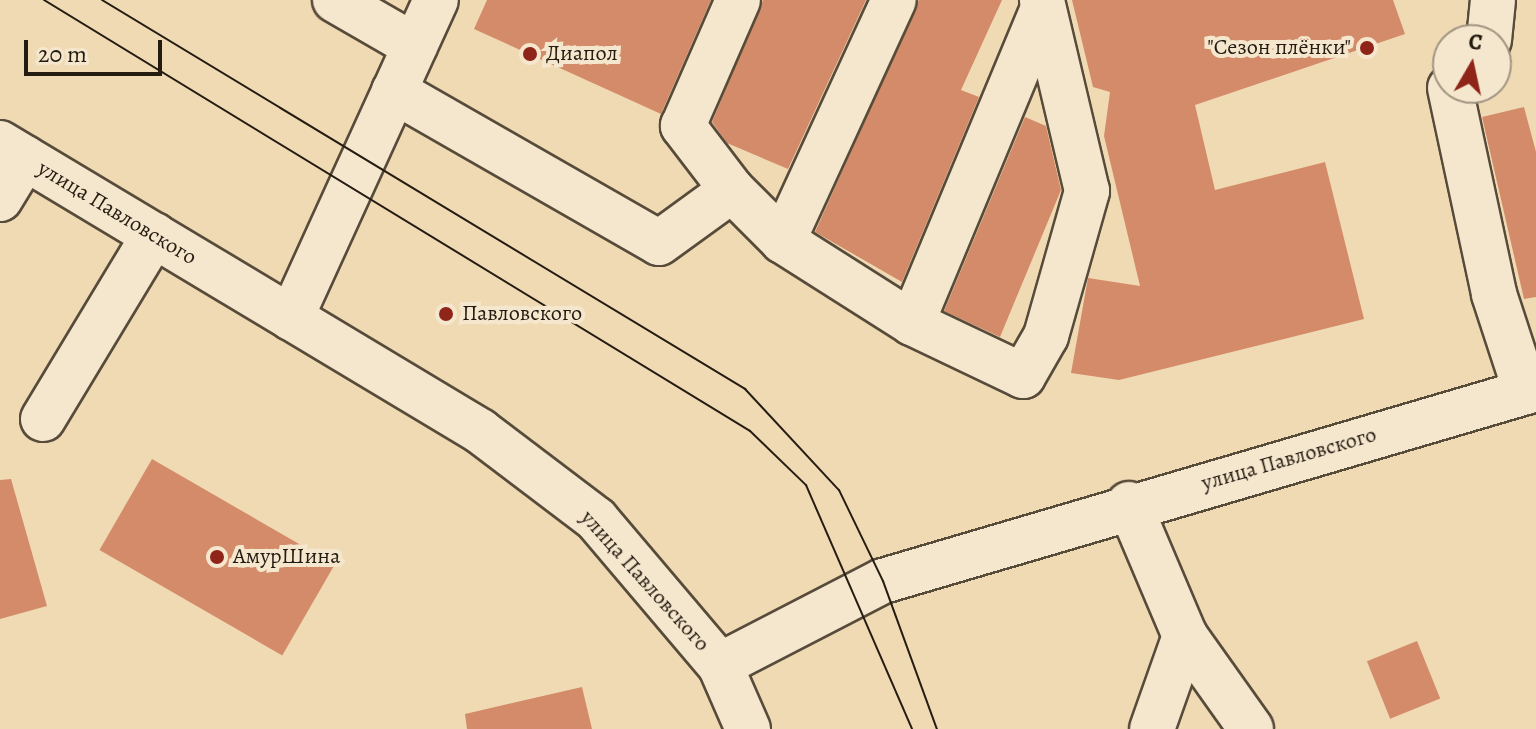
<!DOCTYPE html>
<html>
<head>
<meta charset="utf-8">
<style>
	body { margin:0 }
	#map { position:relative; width:1536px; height:729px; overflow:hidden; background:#efdab4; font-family:Alegreya,serif }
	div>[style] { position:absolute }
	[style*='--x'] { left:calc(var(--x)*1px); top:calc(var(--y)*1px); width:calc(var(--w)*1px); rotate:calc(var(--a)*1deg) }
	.building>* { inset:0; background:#d48b69; transform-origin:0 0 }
	.roads { filter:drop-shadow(2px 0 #574b3a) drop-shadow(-2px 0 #574b3a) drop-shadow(0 2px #574b3a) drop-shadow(0 -2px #574b3a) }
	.minor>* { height:44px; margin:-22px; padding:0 22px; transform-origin:22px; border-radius:22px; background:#f5e7ce }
	.tram>* { height:2px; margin:-1px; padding:0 1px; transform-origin:1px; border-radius:1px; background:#241b11 }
	.dots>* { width:22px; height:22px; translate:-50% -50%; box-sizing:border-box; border:4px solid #f5e7ce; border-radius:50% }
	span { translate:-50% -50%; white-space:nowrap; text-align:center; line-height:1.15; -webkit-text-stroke:8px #f5e7ce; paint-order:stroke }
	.poi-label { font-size:22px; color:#241b11 }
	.right { translate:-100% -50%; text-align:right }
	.left { translate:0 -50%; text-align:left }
	.street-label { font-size:22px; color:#241b11 }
	.north { position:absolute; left:1432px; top:24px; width:80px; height:80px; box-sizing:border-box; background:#f5e7ce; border:2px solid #a19582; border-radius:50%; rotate:9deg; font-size:22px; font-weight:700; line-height:32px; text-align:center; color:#241b11 }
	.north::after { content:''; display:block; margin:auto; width:28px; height:36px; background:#8f2418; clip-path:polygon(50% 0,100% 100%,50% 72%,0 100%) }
	.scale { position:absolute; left:24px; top:40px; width:138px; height:36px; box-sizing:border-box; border:4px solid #241b11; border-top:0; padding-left:10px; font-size:24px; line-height:28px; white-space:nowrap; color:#241b11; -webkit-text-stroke:6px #f5e7ce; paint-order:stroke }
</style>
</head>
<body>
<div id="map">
	<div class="building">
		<i style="clip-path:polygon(487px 0,711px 0,661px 114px,474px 29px)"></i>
		<i style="clip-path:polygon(763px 0,866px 0,788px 169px,727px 143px,712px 122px)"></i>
		<i style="clip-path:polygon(919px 0,1002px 0,961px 90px,979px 97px,902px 282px,815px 232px)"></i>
		<i style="clip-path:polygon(1072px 0,1393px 0,1405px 34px,1195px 105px,1215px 190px,1325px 162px,1364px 319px,1119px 380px,1071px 373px,1088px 278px,1140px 286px,1104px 136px,1110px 92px,1093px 87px)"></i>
		<i style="clip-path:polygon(1524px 107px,1536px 152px,1536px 297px,1524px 299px,1482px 117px)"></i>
		<i style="clip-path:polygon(1025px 117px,1046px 126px,1061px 190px,1000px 337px,944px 311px)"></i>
		<i style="left:152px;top:459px;width:211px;height:105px;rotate:30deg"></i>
		<i style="clip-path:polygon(11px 479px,47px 606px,0 619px,0 480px)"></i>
		<i style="left:1417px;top:641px;width:62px;height:54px;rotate:68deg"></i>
		<i style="clip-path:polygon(582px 687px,592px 729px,467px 729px,465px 714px)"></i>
	</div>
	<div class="roads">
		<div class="minor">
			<i style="--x:335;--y:0;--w:92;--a:29.9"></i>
			<i style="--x:1489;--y:40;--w:40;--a:-84.3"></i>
			<i style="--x:1450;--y:88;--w:211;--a:77.9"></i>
			<i style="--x:1494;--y:294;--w:103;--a:71.9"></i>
			<i style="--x:394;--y:91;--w:305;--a:29.8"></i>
			<i style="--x:659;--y:243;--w:90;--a:-36"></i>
			<i style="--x:732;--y:190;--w:72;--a:45"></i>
			<i style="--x:783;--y:241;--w:265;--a:-65.3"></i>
			<i style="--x:0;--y:143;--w:560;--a:30.96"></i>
			<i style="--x:480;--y:431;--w:146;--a:37.2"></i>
			<i style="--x:596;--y:519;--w:192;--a:49.7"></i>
			<i style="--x:720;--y:665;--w:70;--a:66.4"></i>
			<i style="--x:732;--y:190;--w:81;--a:-127.4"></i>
			<i style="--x:683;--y:126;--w:137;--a:-66.4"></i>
			<i style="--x:0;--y:199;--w:48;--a:-58.6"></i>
			<i style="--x:783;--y:241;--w:153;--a:32.4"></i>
			<i style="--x:912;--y:323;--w:340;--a:-67.4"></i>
			<i style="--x:291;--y:318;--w:349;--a:-65.5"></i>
			<i style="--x:912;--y:323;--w:123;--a:25.5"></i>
			<i style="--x:1023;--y:376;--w:46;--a:-60.1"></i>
			<i style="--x:1046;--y:336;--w:151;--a:-74.2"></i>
			<i style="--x:1087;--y:191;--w:196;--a:-103.3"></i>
			<i style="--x:43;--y:419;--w:215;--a:-58.9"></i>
			<i style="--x:1129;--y:504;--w:143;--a:67"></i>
			<i style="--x:1185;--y:636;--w:114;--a:54.6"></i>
			<i style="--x:720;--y:665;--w:183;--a:-27.3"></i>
			<i style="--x:883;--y:581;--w:681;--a:-16.38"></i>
			<i style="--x:1152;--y:729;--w:99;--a:-70.5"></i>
		</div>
	</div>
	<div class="tram">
		<i style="--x:44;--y:0;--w:827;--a:31.4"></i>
		<i style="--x:750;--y:431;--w:78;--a:44"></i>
		<i style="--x:806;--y:485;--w:266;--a:66.5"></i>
		<i style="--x:102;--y:0;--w:752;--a:31.17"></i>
		<i style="--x:745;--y:389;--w:138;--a:47.1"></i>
		<i style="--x:839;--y:490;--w:101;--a:64.2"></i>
		<i style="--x:883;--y:581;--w:158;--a:70"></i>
	</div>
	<div class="dots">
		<i style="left:1367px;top:48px;background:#8f2418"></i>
		<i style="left:530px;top:54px;background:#8f2418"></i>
		<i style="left:446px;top:314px;background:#8f2418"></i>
		<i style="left:217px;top:557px;background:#8f2418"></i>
	</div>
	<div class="poi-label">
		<span class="right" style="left:1351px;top:48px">"Сезон плёнки"</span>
		<span class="left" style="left:546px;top:54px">Диапол</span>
		<span class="left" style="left:462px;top:314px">Павловского</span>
		<span class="left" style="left:233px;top:557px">АмурШина</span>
	</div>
	<div class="street-label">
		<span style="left:117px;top:213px;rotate:31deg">улица Павловского</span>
		<span style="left:1289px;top:459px;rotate:-16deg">улица Павловского</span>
		<span style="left:645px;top:581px;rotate:48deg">улица Павловского</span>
	</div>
	<div class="north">С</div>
	<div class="scale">20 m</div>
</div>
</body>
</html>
